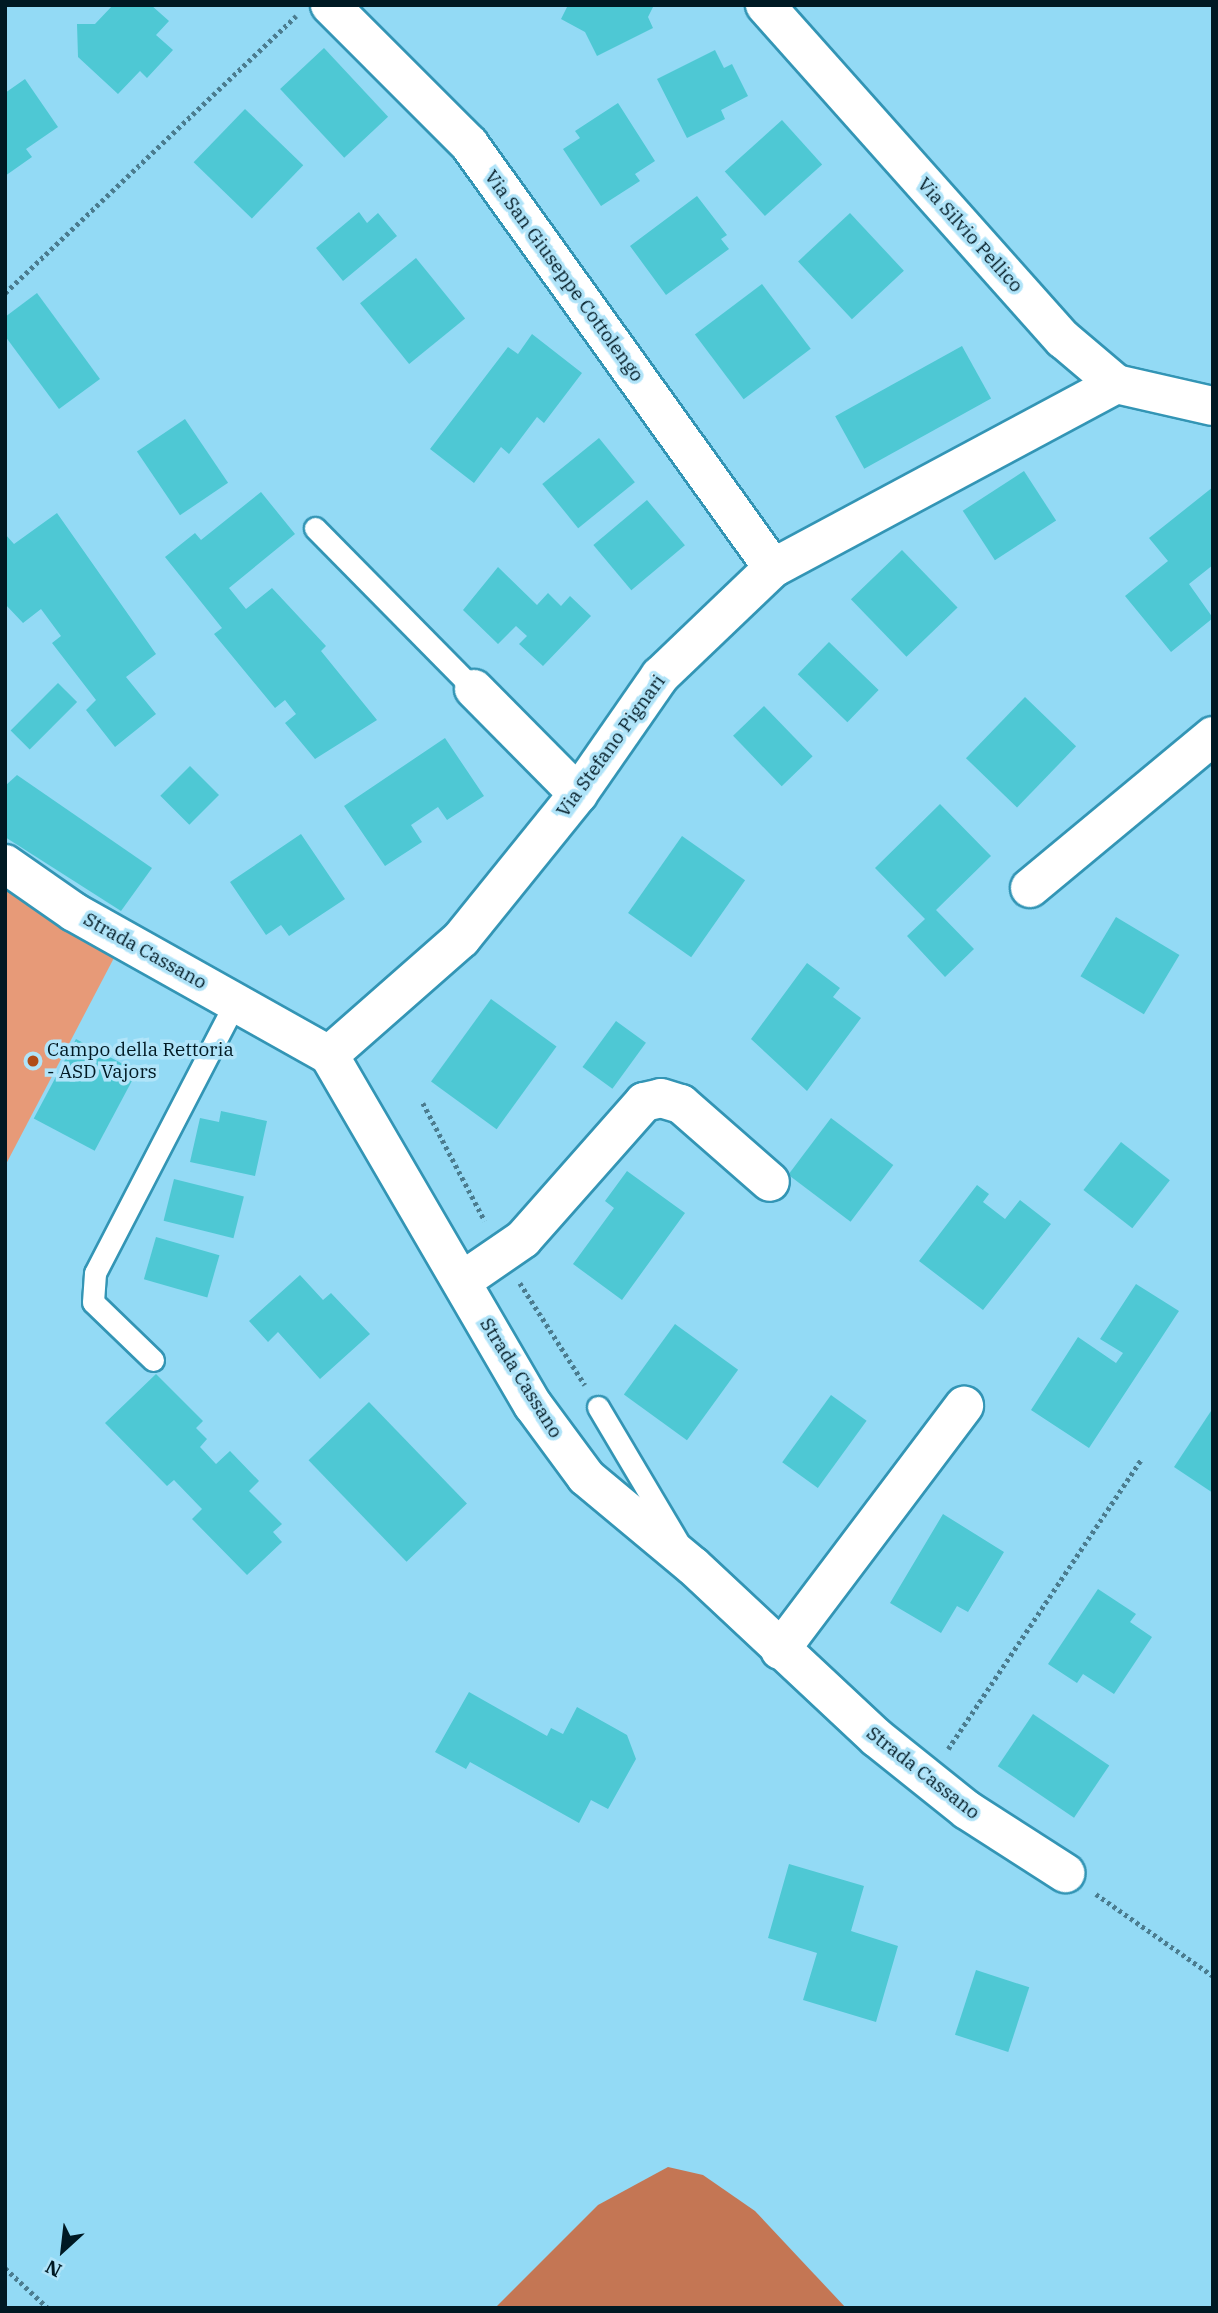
<!DOCTYPE html>
<html>
<head>
<meta charset="utf-8">
<style>
	body { margin:0 }
	#map { position:relative; width:1218px; height:2313px; overflow:hidden; background:#93daf5; font-family:"IBM Plex Serif",serif }
	div>[style] { position:absolute }
	[style*='--x'] { left:calc(var(--x)*1px); top:calc(var(--y)*1px); width:calc(var(--w)*1px); rotate:calc(var(--a)*1deg) }
	.green>* { inset:0; background:#e79a78 }
	.forest>* { inset:0; background:#c47654 }
	.building>* { inset:0; background:#4ec8d4; transform-origin:0 0 }
	.path>* { height:4.5px; margin-top:-2.25px; transform-origin:0; background:repeating-linear-gradient(90deg,#4b7c8f 0 3.5px,transparent 0 7px) }
	.roads { filter:drop-shadow(2px 0 #3395b5) drop-shadow(-2px 0 #3395b5) drop-shadow(0 2px #3395b5) drop-shadow(0 -2px #3395b5) }
	.service>* { height:21px; margin:-10.5px; padding:0 10.5px; transform-origin:10.5px; border-radius:10.5px; background:#fff }
	.minor>* { height:38px; margin:-19px; padding:0 19px; transform-origin:19px; border-radius:19px; background:#fff }
	.dots>* { width:19px; height:19px; translate:-50% -50%; box-sizing:border-box; border:4px solid #b0e4f9; border-radius:50% }
	span { translate:-50% -50%; white-space:nowrap; text-align:center; line-height:1.15; -webkit-text-stroke:7px #b0e4f9; paint-order:stroke }
	.street-label { font-size:19px; color:#001923 }
	.poi-label { font-size:19px; color:#001923 }
	.left { translate:0 -50%; text-align:left }
	.frame { position:absolute; inset:0; border:7px solid #001923; pointer-events:none }
	.north { position:absolute; left:28px; top:2215px; width:70px; height:70px; -webkit-text-stroke:5px #b0e4f9; paint-order:stroke; rotate:207deg; font-size:19px; font-weight:700; line-height:28px; text-align:center; color:#001923 }
	.north::after { content:''; display:block; margin:auto; width:24px; height:32px; background:#001923; clip-path:polygon(50% 0,100% 100%,50% 72%,0 100%) }
</style>
</head>
<body>
<div id="map">
	<div class="green">
		<i style="clip-path:polygon(5px 889px,115px 956px,5px 1166px)"></i>
	</div>
	<div class="forest">
		<i style="clip-path:polygon(668px 2167px,703px 2175px,755px 2211px,846px 2308px,495px 2308px,598px 2205px)"></i>
	</div>
	<div class="building">
		<i style="clip-path:polygon(113px 5px,151px 5px,169px 21px,156px 35px,173px 50px,147px 78px,140px 71px,118px 94px,78px 57px,77px 24px,95px 24px)"></i>
		<i style="clip-path:polygon(568px 5px,654px 5px,648px 17px,653px 28px,597px 56px,585px 32px,561px 19px)"></i>
		<i style="left:324px;top:48px;width:94px;height:60px;rotate:47deg"></i>
		<i style="clip-path:polygon(715px 50px,724px 68px,732px 64px,748px 96px,721px 110px,725px 119px,687px 138px,657px 79px)"></i>
		<i style="clip-path:polygon(25px 79px,58px 127px,26px 149px,32px 157px,5px 176px,5px 93px)"></i>
		<i style="clip-path:polygon(618px 103px,655px 161px,635px 174px,640px 181px,601px 206px,563px 149px,580px 138px,575px 131px)"></i>
		<i style="left:245px;top:109px;width:81px;height:74px;rotate:44deg"></i>
		<i style="left:782px;top:120px;width:60px;height:77px;rotate:48deg"></i>
		<i style="clip-path:polygon(697px 196px,727px 235px,721px 239px,729px 249px,666px 295px,630px 246px)"></i>
		<i style="clip-path:polygon(359px 212px,367px 223px,378px 213px,397px 236px,343px 281px,316px 248px)"></i>
		<i style="left:850px;top:213px;width:79px;height:71px;rotate:47deg"></i>
		<i style="left:416px;top:258px;width:78px;height:72px;rotate:51deg"></i>
		<i style="left:762px;top:284px;width:81px;height:84px;rotate:53deg"></i>
		<i style="clip-path:polygon(37px 293px,100px 379px,59px 409px,5px 336px,5px 317px)"></i>
		<i style="clip-path:polygon(532px 334px,582px 373px,544px 423px,537px 417px,509px 454px,501px 447px,474px 483px,430px 449px,508px 347px,518px 354px)"></i>
		<i style="left:962px;top:346px;width:60px;height:145px;rotate:61deg"></i>
		<i style="left:185px;top:419px;width:77px;height:58px;rotate:56deg"></i>
		<i style="left:599px;top:438px;width:57px;height:73px;rotate:51deg"></i>
		<i style="left:1024px;top:471px;width:59px;height:73px;rotate:57deg"></i>
		<i style="clip-path:polygon(1213px 487px,1213px 565px,1189px 584px,1213px 618px,1171px 652px,1125px 596px,1168px 561px,1149px 538px)"></i>
		<i style="clip-path:polygon(261px 492px,295px 534px,229px 588px,246px 609px,272px 588px,326px 646px,321px 651px,377px 720px,315px 759px,285px 723px,296px 714px,285px 700px,275px 708px,214px 634px,222px 628px,165px 557px,195px 533px,201px 540px)"></i>
		<i style="left:647px;top:500px;width:59px;height:70px;rotate:50deg"></i>
		<i style="clip-path:polygon(57px 513px,156px 654px,126px 677px,156px 714px,115px 747px,86px 710px,96px 700px,52px 643px,61px 636px,41px 609px,23px 623px,5px 604px,5px 534px,14px 544px)"></i>
		<i style="left:902px;top:550px;width:80px;height:71px;rotate:46deg"></i>
		<i style="clip-path:polygon(498px 567px,537px 605px,548px 593px,561px 606px,570px 596px,591px 616px,543px 666px,519px 644px,527px 636px,516px 626px,498px 644px,463px 610px)"></i>
		<i style="left:829px;top:642px;width:69px;height:45px;rotate:44deg"></i>
		<i style="left:58px;top:683px;width:27px;height:67px;rotate:45deg"></i>
		<i style="left:1025px;top:697px;width:71px;height:85px;rotate:44deg"></i>
		<i style="left:764px;top:706px;width:70px;height:43px;rotate:46deg"></i>
		<i style="clip-path:polygon(445px 738px,484px 796px,447px 820px,438px 807px,411px 825px,422px 842px,385px 866px,344px 806px)"></i>
		<i style="left:190px;top:766px;width:41px;height:42px;rotate:45deg"></i>
		<i style="clip-path:polygon(17px 775px,152px 868px,121px 911px,5px 837px,5px 786px)"></i>
		<i style="clip-path:polygon(940px 804px,991px 856px,936px 910px,974px 949px,945px 977px,907px 936px,925px 919px,875px 868px)"></i>
		<i style="clip-path:polygon(301px 834px,345px 899px,289px 936px,281px 925px,266px 935px,230px 882px)"></i>
		<i style="left:682px;top:836px;width:77px;height:94px;rotate:35deg"></i>
		<i style="left:1116px;top:917px;width:74px;height:69px;rotate:31deg"></i>
		<i style="clip-path:polygon(807px 963px,840px 988px,833px 997px,861px 1018px,807px 1091px,751px 1039px)"></i>
		<i style="left:491px;top:999px;width:81px;height:102px;rotate:36deg"></i>
		<i style="left:616px;top:1021px;width:37px;height:57px;rotate:36deg"></i>
		<i style="left:76px;top:1039px;width:69px;height:90px;rotate:28deg"></i>
		<i style="clip-path:polygon(221px 1111px,267px 1121px,255px 1176px,190px 1162px,200px 1118px,219px 1122px)"></i>
		<i style="left:831px;top:1118px;width:78px;height:71px;rotate:37deg"></i>
		<i style="left:1121px;top:1142px;width:62px;height:61px;rotate:38deg"></i>
		<i style="clip-path:polygon(627px 1171px,685px 1213px,622px 1300px,573px 1264px,614px 1208px,605px 1201px)"></i>
		<i style="left:174px;top:1179px;width:72px;height:43px;rotate:14deg"></i>
		<i style="clip-path:polygon(977px 1185px,989px 1194px,983px 1202px,1005px 1219px,1020px 1200px,1051px 1224px,983px 1310px,919px 1261px)"></i>
		<i style="left:156px;top:1237px;width:66px;height:44px;rotate:16deg"></i>
		<i style="clip-path:polygon(300px 1275px,323px 1300px,331px 1293px,370px 1334px,320px 1379px,278px 1332px,268px 1342px,249px 1321px)"></i>
		<i style="clip-path:polygon(1136px 1284px,1179px 1311px,1089px 1448px,1031px 1410px,1078px 1337px,1116px 1363px,1123px 1353px,1100px 1339px)"></i>
		<i style="left:675px;top:1324px;width:78px;height:87px;rotate:36deg"></i>
		<i style="clip-path:polygon(156px 1374px,203px 1421px,196px 1428px,207px 1439px,200px 1447px,216px 1464px,230px 1451px,259px 1481px,249px 1491px,282px 1524px,273px 1532px,282px 1542px,247px 1575px,192px 1519px,202px 1509px,174px 1480px,167px 1486px,105px 1423px)"></i>
		<i style="left:831px;top:1395px;width:44px;height:83px;rotate:36deg"></i>
		<i style="left:369px;top:1402px;width:141px;height:84px;rotate:46deg"></i>
		<i style="clip-path:polygon(1213px 1408px,1213px 1493px,1174px 1467px)"></i>
		<i style="clip-path:polygon(943px 1514px,1004px 1552px,968px 1612px,957px 1606px,941px 1633px,890px 1603px)"></i>
		<i style="clip-path:polygon(1098px 1589px,1136px 1614px,1130px 1622px,1152px 1637px,1114px 1694px,1083px 1674px,1077px 1683px,1048px 1664px)"></i>
		<i style="clip-path:polygon(469px 1692px,547px 1736px,551px 1728px,563px 1734px,577px 1707px,627px 1735px,636px 1759px,608px 1809px,591px 1800px,579px 1823px,470px 1762px,466px 1769px,435px 1752px)"></i>
		<i style="left:1033px;top:1714px;width:92px;height:63px;rotate:34deg"></i>
		<i style="clip-path:polygon(789px 1864px,864px 1886px,851px 1931px,898px 1946px,876px 2022px,803px 2000px,817px 1953px,768px 1938px)"></i>
		<i style="left:976px;top:1970px;width:56px;height:68px;rotate:18deg"></i>
	</div>
	<div class="path">
		<i style="--x:5;--y:293;--w:402;--a:-43.6"></i>
		<i style="--x:423;--y:1103;--w:133;--a:62.3"></i>
		<i style="--x:520;--y:1283;--w:121;--a:57.5"></i>
		<i style="--x:948;--y:1749;--w:348;--a:-56.3"></i>
		<i style="--x:1096;--y:1894;--w:143;--a:35"></i>
		<i style="--x:5;--y:2268;--w:59;--a:42.9"></i>
	</div>
	<div class="roads">
		<div class="service">
			<i style="--x:315;--y:528;--w:226;--a:45.4"></i>
			<i style="--x:153;--y:1360;--w:83;--a:-136"></i>
			<i style="--x:93;--y:1302;--w:29;--a:-86"></i>
			<i style="--x:95;--y:1273;--w:306;--a:-62.6"></i>
			<i style="--x:598;--y:1407;--w:155;--a:59.3"></i>
		</div>
		<div class="minor">
			<i style="--x:330;--y:5;--w:197;--a:45"></i>
			<i style="--x:469;--y:144;--w:522;--a:54.36"></i>
			<i style="--x:765;--y:5;--w:448;--a:48.3"></i>
			<i style="--x:1063;--y:339;--w:70;--a:40.3"></i>
			<i style="--x:1116;--y:384;--w:99;--a:12.8"></i>
			<i style="--x:474;--y:689;--w:148;--a:45.3"></i>
			<i style="--x:5;--y:864;--w:84;--a:34.8"></i>
			<i style="--x:74;--y:912;--w:292;--a:29.3"></i>
			<i style="--x:329;--y:1055;--w:405;--a:59.8"></i>
			<i style="--x:533;--y:1405;--w:89;--a:53.6"></i>
			<i style="--x:586;--y:1477;--w:139;--a:39.8"></i>
			<i style="--x:693;--y:1566;--w:252;--a:43.1"></i>
			<i style="--x:877;--y:1738;--w:115;--a:38.7"></i>
			<i style="--x:967;--y:1810;--w:117;--a:32.7"></i>
			<i style="--x:1030;--y:888;--w:238;--a:-39.7"></i>
			<i style="--x:329;--y:1055;--w:176;--a:-41.3"></i>
			<i style="--x:461;--y:939;--w:186;--a:-51.1"></i>
			<i style="--x:578;--y:794;--w:144;--a:-55.2"></i>
			<i style="--x:660;--y:676;--w:156;--a:-43.7"></i>
			<i style="--x:773;--y:568;--w:389;--a:-28.2"></i>
			<i style="--x:462;--y:1281;--w:74;--a:-34.5"></i>
			<i style="--x:523;--y:1239;--w:183;--a:-48.5"></i>
			<i style="--x:644;--y:1102;--w:17;--a:-13"></i>
			<i style="--x:661;--y:1098;--w:21;--a:17"></i>
			<i style="--x:681;--y:1104;--w:118;--a:41.2"></i>
			<i style="--x:780;--y:1650;--w:306;--a:-53"></i>
		</div>
	</div>
	<div class="dots">
		<i style="left:33px;top:1061px;background:#b04c17"></i>
	</div>
	<div class="street-label">
		<span style="left:970px;top:235px;rotate:48deg">Via Silvio Pellico</span>
		<span style="left:564px;top:276px;rotate:54deg">Via San Giuseppe Cottolengo</span>
		<span style="left:611px;top:746px;rotate:-54deg">Via Stefano Pignari</span>
		<span style="left:145px;top:951px;rotate:29deg">Strada Cassano</span>
		<span style="left:521px;top:1378px;rotate:58deg">Strada Cassano</span>
		<span style="left:923px;top:1773px;rotate:38deg">Strada Cassano</span>
	</div>
	<div class="poi-label">
		<span class="left" style="left:47px;top:1061px">Campo della Rettoria<br>- ASD Vajors</span>
	</div>
	<div class="frame"></div>
	<div class="north">N</div>
</div>
</body>
</html>
